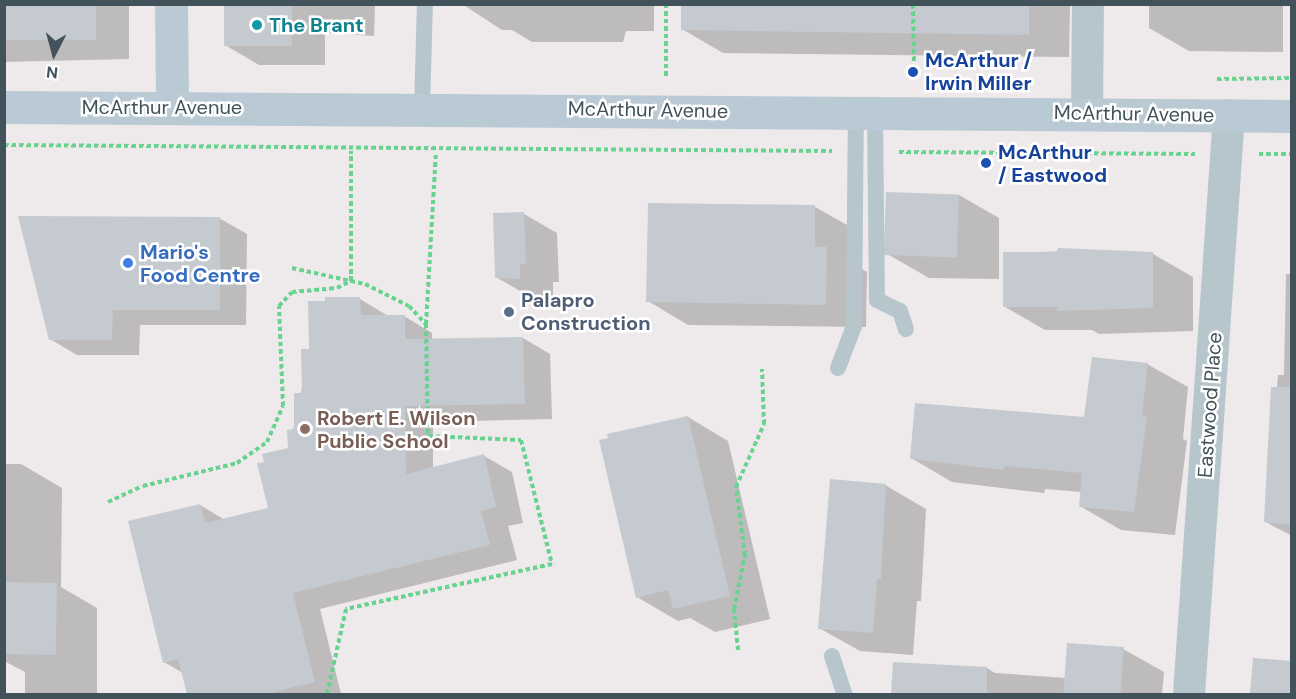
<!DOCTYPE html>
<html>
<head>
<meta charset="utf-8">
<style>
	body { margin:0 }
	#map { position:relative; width:1296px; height:699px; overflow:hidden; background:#eeeaeb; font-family:"DM Sans",sans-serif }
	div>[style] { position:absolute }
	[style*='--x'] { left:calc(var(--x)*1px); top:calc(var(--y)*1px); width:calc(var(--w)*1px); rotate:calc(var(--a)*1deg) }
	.shadow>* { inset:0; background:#0003 }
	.building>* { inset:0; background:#c4cacf; transform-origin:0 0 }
	.path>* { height:4px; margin-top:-2px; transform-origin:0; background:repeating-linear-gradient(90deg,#68d28f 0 4.5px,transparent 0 7.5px) }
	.lane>* { height:16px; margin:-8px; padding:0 8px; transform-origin:8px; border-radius:8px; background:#b7c6cc }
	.street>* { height:32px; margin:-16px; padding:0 16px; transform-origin:16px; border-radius:16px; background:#b7c6cc }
	.secondary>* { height:33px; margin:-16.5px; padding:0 16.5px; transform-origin:16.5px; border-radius:16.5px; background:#b9cad4 }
	.dots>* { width:16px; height:16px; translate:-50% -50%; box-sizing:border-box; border:3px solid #fff; border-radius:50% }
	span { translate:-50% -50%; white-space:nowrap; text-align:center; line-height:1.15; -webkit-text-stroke:5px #fff; paint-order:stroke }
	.culture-label { font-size:20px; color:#0d838f; font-weight:700 }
	.left { translate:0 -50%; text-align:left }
	.transit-label { font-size:20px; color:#164399; font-weight:700 }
	.street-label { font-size:20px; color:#42525a }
	.shop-label { font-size:20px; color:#366cbe; font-weight:700 }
	.service-label { font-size:20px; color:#4e5e75; font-weight:700 }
	.education-label { font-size:20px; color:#785e54; font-weight:700 }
	.frame { position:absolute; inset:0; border:6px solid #42525a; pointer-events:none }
	.north { position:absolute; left:24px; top:24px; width:60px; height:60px; -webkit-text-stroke:4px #fff; paint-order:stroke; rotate:186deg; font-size:16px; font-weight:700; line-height:24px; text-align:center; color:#42525a }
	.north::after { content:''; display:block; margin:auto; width:21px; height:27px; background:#42525a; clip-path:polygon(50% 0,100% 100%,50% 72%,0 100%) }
</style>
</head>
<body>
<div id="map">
	<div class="shadow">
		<i style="clip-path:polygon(14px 4px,129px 4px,129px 59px,4px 62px,4px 6px)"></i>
		<i style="clip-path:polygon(225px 4px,375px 4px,374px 36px,325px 33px,325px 65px,259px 65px,225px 45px)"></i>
		<i style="clip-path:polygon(462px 4px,654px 4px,654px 31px,626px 31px,623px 42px,532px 42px,512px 30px,502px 30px)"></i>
		<i style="clip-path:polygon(682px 4px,1070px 4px,1069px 57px,723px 53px,682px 29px)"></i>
		<i style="clip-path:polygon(1149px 4px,1283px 4px,1283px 52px,1189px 51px,1149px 28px)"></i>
		<i style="clip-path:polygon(959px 195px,999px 218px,999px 279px,929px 278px,889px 255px)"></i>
		<i style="clip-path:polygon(649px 205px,815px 207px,856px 230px,855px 265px,867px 272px,866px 327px,688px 325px,648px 301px)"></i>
		<i style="clip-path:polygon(495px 214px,524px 214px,557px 233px,559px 282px,553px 282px,553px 297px,530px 297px,496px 277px)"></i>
		<i style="clip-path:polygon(219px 218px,247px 234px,246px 325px,140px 325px,139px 355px,77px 355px,50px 339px)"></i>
		<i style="clip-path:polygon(1098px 250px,1153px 254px,1193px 277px,1193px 331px,1099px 334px,1092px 330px,1045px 330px,1005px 307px,1005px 253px)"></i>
		<i style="clip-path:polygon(1286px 274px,1292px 274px,1292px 536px,1266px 522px,1278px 375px,1284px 375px)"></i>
		<i style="clip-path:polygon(360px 299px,388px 316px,404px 316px,432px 333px,432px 340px,523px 338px,550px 354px,552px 419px,433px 422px,433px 469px,484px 456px,512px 472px,523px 523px,508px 526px,517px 560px,320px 609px,341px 694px,189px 694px,183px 673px,164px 662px,200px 505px,225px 520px,269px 509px,266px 463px,289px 449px,310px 350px)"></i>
		<i style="clip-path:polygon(1147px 364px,1188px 387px,1183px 439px,1187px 441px,1175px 535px,1121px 530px,1080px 506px,1082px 492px,1045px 489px,1044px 493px,952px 482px,911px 458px,1085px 419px)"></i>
		<i style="clip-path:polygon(688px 417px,728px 441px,770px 619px,715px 632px,690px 618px,678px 621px,637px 597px)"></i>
		<i style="clip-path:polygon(4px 464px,21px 464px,62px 488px,61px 587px,97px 608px,97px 694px,25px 694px,25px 672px,4px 661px)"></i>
		<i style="clip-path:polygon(885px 485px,926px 509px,921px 601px,917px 601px,913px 655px,860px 651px,819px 628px)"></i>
		<i style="clip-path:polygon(1123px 649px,1164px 672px,1162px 694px,892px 694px,894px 663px,987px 668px,995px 673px,1066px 678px)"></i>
		<i style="clip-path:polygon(1255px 660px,1292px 662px,1292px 694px,1250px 694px)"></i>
	</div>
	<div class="building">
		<i style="left:96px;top:4px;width:36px;height:92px;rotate:90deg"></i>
		<i style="left:224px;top:4px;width:68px;height:42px"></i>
		<i style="clip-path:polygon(681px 4px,1029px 4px,1029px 35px,681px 30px)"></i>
		<i style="left:886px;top:192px;width:73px;height:63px;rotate:2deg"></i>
		<i style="clip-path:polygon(648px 203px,815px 205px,815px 247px,827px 247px,826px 305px,646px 302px)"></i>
		<i style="clip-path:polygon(524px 212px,526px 264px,520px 264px,520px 279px,495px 278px,493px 213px)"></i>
		<i style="clip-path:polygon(18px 216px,220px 217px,220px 310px,113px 310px,112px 340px,49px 340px)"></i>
		<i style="clip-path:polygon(1058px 248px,1153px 252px,1153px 308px,1057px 311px,1057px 307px,1003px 307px,1003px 252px,1057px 252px)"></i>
		<i style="clip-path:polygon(325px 297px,360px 297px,361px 315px,405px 315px,405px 339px,523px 337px,525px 404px,405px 406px,406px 474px,484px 454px,496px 507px,481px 511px,490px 545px,293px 593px,315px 682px,265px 694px,187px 694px,178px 659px,163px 663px,128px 521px,200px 504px,205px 523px,268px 508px,257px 463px,264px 462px,262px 454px,288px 448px,287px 430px,294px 429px,294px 393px,302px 393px,301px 349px,309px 349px,308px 301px,325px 301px)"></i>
		<i style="clip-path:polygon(1092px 357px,1148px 363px,1142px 416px,1147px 417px,1134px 512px,1079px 507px,1082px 473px,1005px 466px,1004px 470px,910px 459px,915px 403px,1084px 417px)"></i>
		<i style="clip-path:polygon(1271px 387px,1292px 387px,1292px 525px,1264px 522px)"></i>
		<i style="clip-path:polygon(688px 416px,730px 596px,673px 609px,668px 590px,636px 598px,599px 440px,608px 438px,607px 434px)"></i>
		<i style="clip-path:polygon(830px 479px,886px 484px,881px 579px,877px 579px,873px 633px,818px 629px)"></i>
		<i style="left:4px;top:582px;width:53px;height:72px;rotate:1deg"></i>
		<i style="left:1067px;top:643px;width:57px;height:51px;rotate:4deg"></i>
		<i style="clip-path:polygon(1253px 658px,1292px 661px,1292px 694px,1250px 694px)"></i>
		<i style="clip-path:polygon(893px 662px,987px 667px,987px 694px,891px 694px)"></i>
	</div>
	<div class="path">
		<i style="--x:666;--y:4;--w:75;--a:90"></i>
		<i style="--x:913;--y:4;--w:64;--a:89.1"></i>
		<i style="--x:1217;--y:79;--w:75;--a:-0.8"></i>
		<i style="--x:4;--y:145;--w:828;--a:0.42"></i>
		<i style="--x:899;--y:152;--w:296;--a:0.4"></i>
		<i style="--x:1259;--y:154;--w:33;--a:0"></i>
		<i style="--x:292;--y:268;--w:75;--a:12.4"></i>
		<i style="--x:365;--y:284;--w:49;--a:26.6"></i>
		<i style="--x:409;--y:306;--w:25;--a:47"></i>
		<i style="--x:426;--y:324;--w:112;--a:89"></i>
		<i style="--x:428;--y:436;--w:93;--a:2.5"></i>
		<i style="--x:521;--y:440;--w:128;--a:76"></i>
		<i style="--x:552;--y:564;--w:211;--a:167.7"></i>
		<i style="--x:346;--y:609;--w:87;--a:102.6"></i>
		<i style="--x:426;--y:324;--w:172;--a:-86.7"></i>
		<i style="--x:108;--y:502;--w:38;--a:-25"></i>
		<i style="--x:143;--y:486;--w:97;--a:-13.7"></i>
		<i style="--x:237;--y:463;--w:37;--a:-35"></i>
		<i style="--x:267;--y:442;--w:39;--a:-66"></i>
		<i style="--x:283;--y:406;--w:100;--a:-92.3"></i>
		<i style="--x:279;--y:306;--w:19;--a:-47"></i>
		<i style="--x:292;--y:292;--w:45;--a:-5.1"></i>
		<i style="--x:337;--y:288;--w:16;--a:-27"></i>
		<i style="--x:351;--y:281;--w:130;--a:-90"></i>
		<i style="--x:738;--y:650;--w:41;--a:-95.6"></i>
		<i style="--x:734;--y:609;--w:55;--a:-78.5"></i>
		<i style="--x:745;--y:555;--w:69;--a:-97.5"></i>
		<i style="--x:736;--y:487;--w:69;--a:-66"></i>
		<i style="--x:764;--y:424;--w:55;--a:-92.1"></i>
	</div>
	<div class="lane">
		<i style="--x:422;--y:109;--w:105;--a:-88.4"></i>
		<i style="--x:875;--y:114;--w:186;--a:89.4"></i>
		<i style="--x:877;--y:300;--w:25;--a:26"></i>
		<i style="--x:900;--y:311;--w:19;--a:72"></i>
		<i style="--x:838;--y:368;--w:45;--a:-69.1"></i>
		<i style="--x:854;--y:326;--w:213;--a:-89.5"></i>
		<i style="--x:832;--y:656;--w:40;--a:72"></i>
	</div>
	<div class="street">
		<i style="--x:1087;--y:113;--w:109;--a:-89.5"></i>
		<i style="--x:1189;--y:694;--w:580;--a:-86.05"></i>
	</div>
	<div class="secondary">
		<i style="--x:171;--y:4;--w:103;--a:89.4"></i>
		<i style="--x:4;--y:107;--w:1288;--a:0.4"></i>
	</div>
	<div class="dots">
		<i style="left:257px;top:25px;background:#0f9aa8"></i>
		<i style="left:913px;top:72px;background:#1a4fb4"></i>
		<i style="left:986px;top:163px;background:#1a4fb4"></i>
		<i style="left:128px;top:263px;background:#3f7fe0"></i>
		<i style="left:509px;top:312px;background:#5c6f8a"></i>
		<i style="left:305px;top:429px;background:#8d6e63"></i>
	</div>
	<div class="culture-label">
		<span class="left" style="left:269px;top:25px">The Brant</span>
	</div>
	<div class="transit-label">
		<span class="left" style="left:925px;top:72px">McArthur /<br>Irwin Miller</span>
		<span class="left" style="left:998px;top:164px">McArthur<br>/ Eastwood</span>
	</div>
	<div class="street-label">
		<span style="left:162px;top:107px">McArthur Avenue</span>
		<span style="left:648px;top:110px;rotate:1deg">McArthur Avenue</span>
		<span style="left:1134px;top:114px;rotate:1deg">McArthur Avenue</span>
		<span style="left:1210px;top:405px;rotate:-86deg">Eastwood Place</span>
	</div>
	<div class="shop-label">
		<span class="left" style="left:140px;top:264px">Mario's<br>Food Centre</span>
	</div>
	<div class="service-label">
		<span class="left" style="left:521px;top:312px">Palapro<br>Construction</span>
	</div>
	<div class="education-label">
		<span class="left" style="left:317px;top:430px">Robert E. Wilson<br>Public School</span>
	</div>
	<div class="frame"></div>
	<div class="north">N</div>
</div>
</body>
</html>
